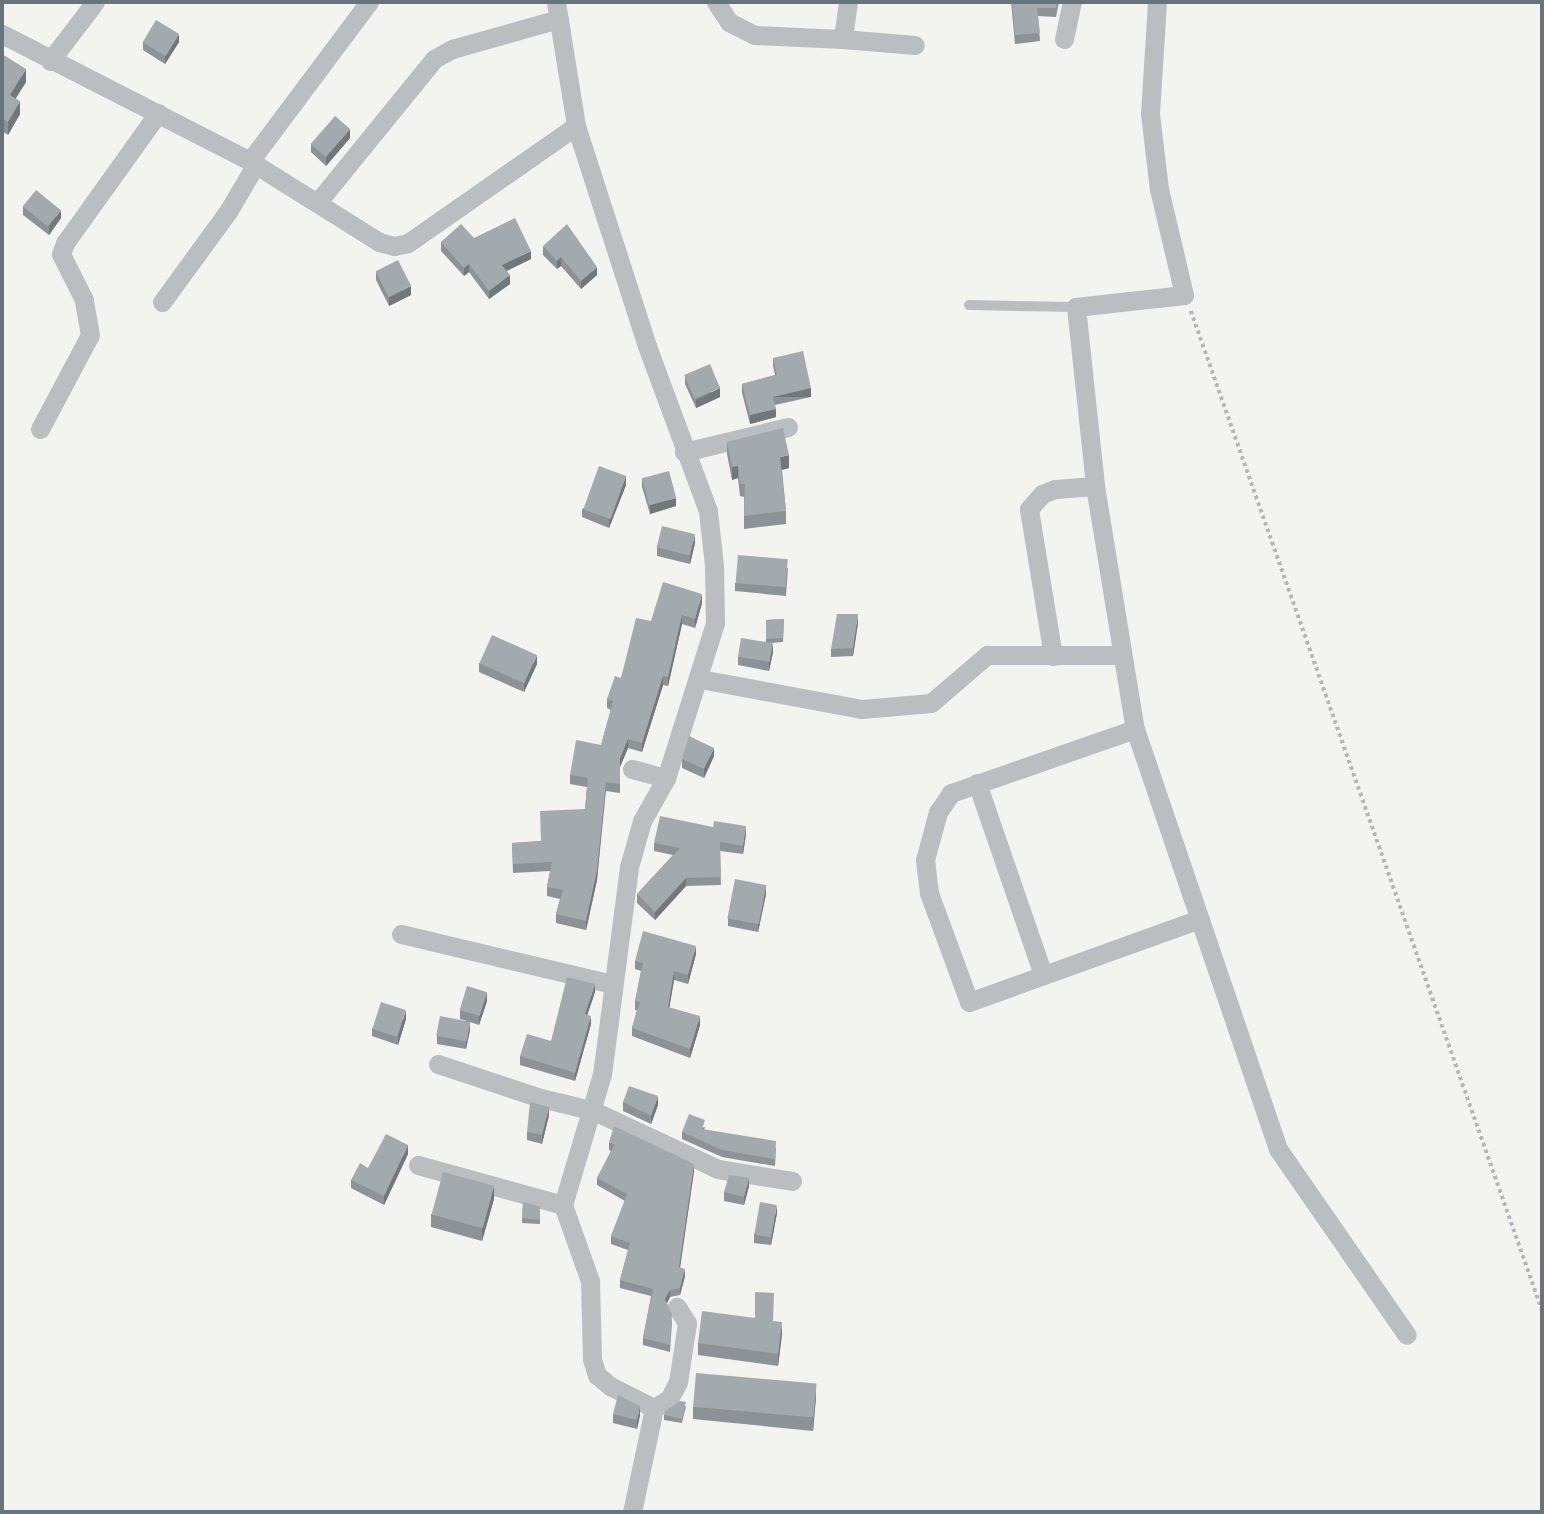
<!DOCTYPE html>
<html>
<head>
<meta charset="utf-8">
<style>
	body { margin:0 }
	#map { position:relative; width:1544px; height:1514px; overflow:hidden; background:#f3f3f0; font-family:"Nunito Sans",sans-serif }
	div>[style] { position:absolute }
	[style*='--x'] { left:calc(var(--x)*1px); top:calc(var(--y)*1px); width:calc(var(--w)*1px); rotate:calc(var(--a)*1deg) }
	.path>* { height:3.5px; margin-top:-1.75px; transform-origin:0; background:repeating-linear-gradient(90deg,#b4b7b9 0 3.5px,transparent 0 7px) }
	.lane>* { height:10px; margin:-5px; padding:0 5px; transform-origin:5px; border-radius:5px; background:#babec1 }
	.street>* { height:19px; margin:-9.5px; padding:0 9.5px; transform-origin:9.5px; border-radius:9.5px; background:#babec1 }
	.wall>* { inset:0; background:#8c9296 }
	.shaded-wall>* { inset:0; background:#72777a; transform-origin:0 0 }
	.building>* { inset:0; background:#a3aaae; transform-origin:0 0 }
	span { translate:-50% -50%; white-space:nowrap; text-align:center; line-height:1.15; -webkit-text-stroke:7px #fff; paint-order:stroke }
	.frame { position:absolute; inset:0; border:4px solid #66757d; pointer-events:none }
</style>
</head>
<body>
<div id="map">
	<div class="path">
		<i style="--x:1191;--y:311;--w:1059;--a:70.64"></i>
	</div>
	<div class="lane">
		<i style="--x:969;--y:305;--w:107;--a:1.1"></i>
	</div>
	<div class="street">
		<i style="--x:556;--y:2;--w:126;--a:80.8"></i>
		<i style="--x:576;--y:126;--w:231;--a:72.1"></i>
		<i style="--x:647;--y:346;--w:176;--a:69.7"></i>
		<i style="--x:708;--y:511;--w:54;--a:83.7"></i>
		<i style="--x:714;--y:565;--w:58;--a:89"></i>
		<i style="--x:715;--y:623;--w:163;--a:107.5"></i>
		<i style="--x:666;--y:778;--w:49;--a:119.2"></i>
		<i style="--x:642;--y:821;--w:48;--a:105.8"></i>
		<i style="--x:629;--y:867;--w:209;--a:97.4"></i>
		<i style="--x:602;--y:1074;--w:137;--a:106.6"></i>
		<i style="--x:563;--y:1205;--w:81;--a:70.4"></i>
		<i style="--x:590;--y:1281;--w:78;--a:88.5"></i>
		<i style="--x:592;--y:1359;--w:17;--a:73"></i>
		<i style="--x:597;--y:1375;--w:17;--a:40"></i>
		<i style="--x:610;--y:1386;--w:49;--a:26.6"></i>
		<i style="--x:654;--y:1408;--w:106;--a:101.9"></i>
		<i style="--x:716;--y:2;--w:24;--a:57"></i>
		<i style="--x:729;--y:22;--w:29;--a:27"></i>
		<i style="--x:755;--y:35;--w:88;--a:2.6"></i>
		<i style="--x:848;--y:2;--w:37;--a:98"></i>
		<i style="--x:843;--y:39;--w:72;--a:4.8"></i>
		<i style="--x:1157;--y:2;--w:112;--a:93.6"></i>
		<i style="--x:1150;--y:114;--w:76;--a:83.2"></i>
		<i style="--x:1159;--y:189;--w:109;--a:76.7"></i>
		<i style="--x:1184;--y:295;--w:109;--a:173.7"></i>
		<i style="--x:1076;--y:307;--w:180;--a:83.9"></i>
		<i style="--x:1095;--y:486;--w:246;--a:80.7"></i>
		<i style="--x:1135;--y:729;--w:195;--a:160.8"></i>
		<i style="--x:951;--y:793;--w:23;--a:124"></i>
		<i style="--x:938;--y:812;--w:50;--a:105.2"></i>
		<i style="--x:925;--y:860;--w:33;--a:83"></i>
		<i style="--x:929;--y:893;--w:116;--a:69.8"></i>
		<i style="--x:969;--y:1002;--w:245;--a:-19.8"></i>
		<i style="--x:2;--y:34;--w:279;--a:27.1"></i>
		<i style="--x:250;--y:161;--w:152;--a:32.1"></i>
		<i style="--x:379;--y:242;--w:16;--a:15"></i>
		<i style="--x:394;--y:246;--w:14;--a:-12"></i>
		<i style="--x:408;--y:243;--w:205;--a:-34.9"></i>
		<i style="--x:1064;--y:39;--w:38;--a:-78"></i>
		<i style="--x:50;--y:61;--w:74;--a:-52.7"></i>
		<i style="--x:250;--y:161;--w:199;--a:-53.2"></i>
		<i style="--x:317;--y:203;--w:186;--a:-50.9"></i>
		<i style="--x:434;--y:59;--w:21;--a:-29"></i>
		<i style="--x:452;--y:49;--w:111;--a:-15.7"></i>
		<i style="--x:162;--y:302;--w:114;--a:-53.9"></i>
		<i style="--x:229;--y:210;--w:53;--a:-59.6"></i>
		<i style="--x:40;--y:429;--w:106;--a:-62"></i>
		<i style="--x:90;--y:335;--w:36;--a:-100"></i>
		<i style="--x:84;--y:300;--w:51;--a:-116.6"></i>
		<i style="--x:61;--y:254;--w:12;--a:-70"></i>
		<i style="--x:65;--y:243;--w:160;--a:-54.4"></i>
		<i style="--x:684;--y:452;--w:107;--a:-13.5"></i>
		<i style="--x:1053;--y:656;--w:149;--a:-99.3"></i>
		<i style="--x:1029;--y:509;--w:20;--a:-49"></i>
		<i style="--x:1042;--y:494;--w:14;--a:-21"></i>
		<i style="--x:1055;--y:489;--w:40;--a:-4.3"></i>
		<i style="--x:700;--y:679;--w:165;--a:10.5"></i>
		<i style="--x:862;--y:709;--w:69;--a:-5"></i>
		<i style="--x:931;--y:703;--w:74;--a:-40.6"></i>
		<i style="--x:987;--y:655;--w:134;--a:0"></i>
		<i style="--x:1135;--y:729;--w:444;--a:71.2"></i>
		<i style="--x:1278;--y:1149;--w:226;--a:55.3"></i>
		<i style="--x:632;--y:769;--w:35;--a:15"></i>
		<i style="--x:977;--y:783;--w:203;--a:71"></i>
		<i style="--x:401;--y:934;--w:218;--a:13.3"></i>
		<i style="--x:438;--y:1064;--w:104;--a:18.4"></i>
		<i style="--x:537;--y:1097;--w:59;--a:13.8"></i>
		<i style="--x:594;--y:1111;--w:137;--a:25.1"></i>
		<i style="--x:718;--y:1169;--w:75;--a:9.2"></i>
		<i style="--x:418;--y:1165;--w:150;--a:15.4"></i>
		<i style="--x:654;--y:1408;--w:17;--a:-31"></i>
		<i style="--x:669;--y:1399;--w:19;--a:-62"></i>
		<i style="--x:678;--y:1382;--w:60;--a:-81.3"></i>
		<i style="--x:687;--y:1323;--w:19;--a:-122"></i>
	</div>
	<div class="wall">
		<i style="clip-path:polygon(1011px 2px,1059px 2px,1056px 17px,1038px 16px,1040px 41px,1015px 44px)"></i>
		<i style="clip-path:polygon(143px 42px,179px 42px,165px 64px,143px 50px)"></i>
		<i style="clip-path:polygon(2px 54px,26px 82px,15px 98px,20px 114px,8px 135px,2px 131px)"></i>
		<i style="clip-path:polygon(350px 138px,326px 166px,311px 152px,311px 144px)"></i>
		<i style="clip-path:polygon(23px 206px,61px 218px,49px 235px,23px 215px)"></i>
		<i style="clip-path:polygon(474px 238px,531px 259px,507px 271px,510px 284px,489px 299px,469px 272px,464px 276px,441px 251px,441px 242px)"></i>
		<i style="clip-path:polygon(543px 246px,597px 275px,581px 289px,561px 266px,557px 269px,543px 255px)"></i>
		<i style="clip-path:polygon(376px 271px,411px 295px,389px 306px,376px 280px)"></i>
		<i style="clip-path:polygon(773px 358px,811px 397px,775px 405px,776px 417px,750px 424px,742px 393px,742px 384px,775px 375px,773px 366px)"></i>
		<i style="clip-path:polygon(685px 376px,720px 397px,696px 408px,685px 384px)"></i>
		<i style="clip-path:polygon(727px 442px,789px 468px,782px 470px,786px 511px,786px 524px,744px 529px,744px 497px,740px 496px,738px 478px,732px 480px,727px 454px)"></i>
		<i style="clip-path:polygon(642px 478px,676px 506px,650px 514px,642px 487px)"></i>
		<i style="clip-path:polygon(626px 485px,609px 528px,582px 517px,582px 509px)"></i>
		<i style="clip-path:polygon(695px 543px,690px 564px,657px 556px,657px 547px)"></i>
		<i style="clip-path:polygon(788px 568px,786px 596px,735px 591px,735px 583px)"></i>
		<i style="clip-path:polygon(702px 603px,695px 628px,682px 624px,668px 686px,663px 685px,642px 752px,628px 748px,620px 767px,620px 793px,606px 791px,597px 880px,586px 930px,556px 923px,556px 914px,560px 899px,547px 896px,547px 887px,550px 871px,513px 873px,512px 843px,541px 841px,585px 809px,587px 787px,570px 784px,570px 775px,601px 745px,611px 710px,607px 708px,607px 699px,621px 678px,651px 621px)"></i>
		<i style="clip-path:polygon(784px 619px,783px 642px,771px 643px,773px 652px,769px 671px,738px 665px,738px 657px,766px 642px,766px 620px)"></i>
		<i style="clip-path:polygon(858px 623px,853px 656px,831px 657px,831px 649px)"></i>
		<i style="clip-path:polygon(479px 663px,537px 664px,524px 692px,479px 672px)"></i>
		<i style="clip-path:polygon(714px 756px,704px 778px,682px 768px,682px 759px)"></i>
		<i style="clip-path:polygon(746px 834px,743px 854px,720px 851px,721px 885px,686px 886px,655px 920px,637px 903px,637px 894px,673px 855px,654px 851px,654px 843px)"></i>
		<i style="clip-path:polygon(766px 894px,758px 932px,728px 926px,728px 918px)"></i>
		<i style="clip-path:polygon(696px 954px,688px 984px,674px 980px,669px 1008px,700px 1025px,690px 1058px,632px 1036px,632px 1028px,637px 1010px,635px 1010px,635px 1001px,641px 971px,635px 969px,635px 961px)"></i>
		<i style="clip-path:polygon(595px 992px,587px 1015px,591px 1024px,575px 1081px,520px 1065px,520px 1056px,551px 1041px)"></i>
		<i style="clip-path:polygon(487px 1001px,479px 1025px,470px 1022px,470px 1030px,466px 1049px,437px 1044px,437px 1036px,467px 1021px,460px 1019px,460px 1010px)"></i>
		<i style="clip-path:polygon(406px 1019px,398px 1045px,372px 1036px,372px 1028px)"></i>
		<i style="clip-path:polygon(623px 1102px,658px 1105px,651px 1124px,623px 1111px)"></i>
		<i style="clip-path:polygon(549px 1115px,542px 1144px,527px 1140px,527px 1132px)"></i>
		<i style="clip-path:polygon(705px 1127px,704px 1130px,776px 1148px,775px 1166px,722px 1157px,682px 1139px,682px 1132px)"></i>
		<i style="clip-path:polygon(609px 1142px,694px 1171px,680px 1267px,685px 1276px,680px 1295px,670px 1297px,667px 1303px,672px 1322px,670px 1352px,643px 1345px,643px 1338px,651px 1296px,620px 1288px,620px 1280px,628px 1250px,611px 1244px,611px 1236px,625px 1201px,597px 1185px,597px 1178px,611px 1151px,609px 1150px)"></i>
		<i style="clip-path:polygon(408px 1154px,384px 1205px,351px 1188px,351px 1180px,368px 1168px)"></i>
		<i style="clip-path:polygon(749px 1186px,744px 1205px,724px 1201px,724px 1192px)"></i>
		<i style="clip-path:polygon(494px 1199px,482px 1241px,431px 1227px,431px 1214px)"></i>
		<i style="clip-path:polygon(523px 1202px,540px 1207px,540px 1224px,522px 1223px)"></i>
		<i style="clip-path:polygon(777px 1213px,771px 1245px,754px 1243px,754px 1234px)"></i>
		<i style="clip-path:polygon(773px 1321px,782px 1334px,778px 1366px,698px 1355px,698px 1343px)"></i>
		<i style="clip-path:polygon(816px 1397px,813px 1431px,693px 1419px,693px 1407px)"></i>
		<i style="clip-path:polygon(686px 1406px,682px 1423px,664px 1420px,664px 1415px)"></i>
		<i style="clip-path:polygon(613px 1414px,640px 1415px,637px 1429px,613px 1423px)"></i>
	</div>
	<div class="shaded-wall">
		<i style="clip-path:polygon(179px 34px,179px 42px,165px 64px,165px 55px)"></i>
		<i style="clip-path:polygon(26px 69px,26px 82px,10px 108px,10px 95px)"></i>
		<i style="clip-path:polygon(20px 101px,20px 114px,8px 135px,8px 122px)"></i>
		<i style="clip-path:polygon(350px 129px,350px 138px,326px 166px,326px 157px)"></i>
		<i style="clip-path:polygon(61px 210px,61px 218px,49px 235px,49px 226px)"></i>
		<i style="clip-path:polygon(531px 251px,531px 259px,502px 273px,502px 265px)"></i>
		<i style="clip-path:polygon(561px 257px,561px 266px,557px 269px,557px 261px)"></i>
		<i style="clip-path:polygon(469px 264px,469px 272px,464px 276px,464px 268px)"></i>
		<i style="clip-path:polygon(597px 267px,597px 275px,581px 289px,581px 281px)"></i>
		<i style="clip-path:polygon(510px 275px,510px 284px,489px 299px,489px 291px)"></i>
		<i style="clip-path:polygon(411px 286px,411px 295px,389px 306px,389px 297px)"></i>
		<i style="clip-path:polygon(720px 388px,720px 397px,696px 408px,696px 400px)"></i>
		<i style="left:811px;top:388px;width:9px;height:39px;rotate:90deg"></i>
		<i style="clip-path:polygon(776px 409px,776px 417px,750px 424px,750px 415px)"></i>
		<i style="clip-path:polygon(789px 455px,789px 468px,780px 470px,780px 457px)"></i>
		<i style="clip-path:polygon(738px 466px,738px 478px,732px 480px,732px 467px)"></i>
		<i style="clip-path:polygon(626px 476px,626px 485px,609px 528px,609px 519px)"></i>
		<i style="clip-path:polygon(676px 498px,676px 506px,650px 514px,650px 505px)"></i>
		<i style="clip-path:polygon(695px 534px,695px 543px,690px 564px,690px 555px)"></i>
		<i style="clip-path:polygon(702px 594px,702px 603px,695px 628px,695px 619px)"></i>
		<i style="clip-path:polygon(858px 614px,858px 623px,853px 656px,853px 648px)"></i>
		<i style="clip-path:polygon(682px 615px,682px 624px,668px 686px,668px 677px)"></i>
		<i style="clip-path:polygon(773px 643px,773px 652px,769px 671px,769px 662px)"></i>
		<i style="clip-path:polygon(537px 655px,537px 664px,524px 692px,524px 684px)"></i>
		<i style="clip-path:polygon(663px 676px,663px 685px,642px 752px,642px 743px)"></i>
		<i style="clip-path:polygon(628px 739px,628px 748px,620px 767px,620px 793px,620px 758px)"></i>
		<i style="clip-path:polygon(714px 748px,714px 756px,704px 778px,704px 769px)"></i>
		<i style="clip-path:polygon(606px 782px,597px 880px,586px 930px,586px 921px)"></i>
		<i style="clip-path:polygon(746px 826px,746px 834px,743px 854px,743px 846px)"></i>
		<i style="clip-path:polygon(686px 878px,686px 886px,655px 920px,655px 912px)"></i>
		<i style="clip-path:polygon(766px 885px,766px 894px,758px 932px,758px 924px)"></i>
		<i style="clip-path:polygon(696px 946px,696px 954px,688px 984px,688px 975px)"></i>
		<i style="clip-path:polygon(674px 971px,674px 980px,668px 1016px,668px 1007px)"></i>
		<i style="clip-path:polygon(595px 984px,595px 992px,585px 1022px,585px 1014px)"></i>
		<i style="clip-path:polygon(487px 992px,487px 1001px,479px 1025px,479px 1016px)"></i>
		<i style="clip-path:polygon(406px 1010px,406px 1019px,398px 1045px,398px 1036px)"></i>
		<i style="clip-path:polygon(591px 1016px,591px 1024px,575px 1081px,575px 1073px)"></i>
		<i style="clip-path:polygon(700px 1016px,700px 1025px,690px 1058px,690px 1049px)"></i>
		<i style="clip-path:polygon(470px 1022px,470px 1030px,466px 1049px,466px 1041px)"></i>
		<i style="clip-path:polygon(658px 1096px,658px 1105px,651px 1124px,651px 1116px)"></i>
		<i style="clip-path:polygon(549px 1107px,549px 1115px,542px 1144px,542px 1135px)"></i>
		<i style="clip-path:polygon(408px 1145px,408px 1154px,384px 1205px,384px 1196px)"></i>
		<i style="clip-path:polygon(694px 1164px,694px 1171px,679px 1275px,679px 1267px)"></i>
		<i style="clip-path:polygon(749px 1178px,749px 1186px,744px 1205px,744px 1197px)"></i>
		<i style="clip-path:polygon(494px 1186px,494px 1199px,482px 1241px,482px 1228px)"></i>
		<i style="clip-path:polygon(777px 1205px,777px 1213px,771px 1245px,771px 1237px)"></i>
		<i style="clip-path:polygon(685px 1269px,685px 1276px,680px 1295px,680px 1288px)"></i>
		<i style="clip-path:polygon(670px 1290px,670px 1297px,665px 1307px,665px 1299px)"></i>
		<i style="clip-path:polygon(782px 1322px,782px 1334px,778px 1366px,778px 1354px)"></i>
		<i style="clip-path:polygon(816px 1384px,816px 1397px,813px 1431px,813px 1418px)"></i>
		<i style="clip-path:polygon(640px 1406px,640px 1415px,637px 1429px,637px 1420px)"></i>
	</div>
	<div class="building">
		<i style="clip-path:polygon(1012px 2px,1057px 2px,1056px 8px,1037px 8px,1040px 33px,1015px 35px)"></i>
		<i style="left:156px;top:20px;width:27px;height:26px;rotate:31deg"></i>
		<i style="clip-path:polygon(2px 54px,26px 69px,10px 95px,20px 101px,8px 122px,2px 118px)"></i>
		<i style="left:335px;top:116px;width:20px;height:37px;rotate:41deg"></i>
		<i style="left:36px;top:190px;width:32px;height:21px;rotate:39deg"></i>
		<i style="clip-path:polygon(515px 218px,531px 251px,502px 265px,510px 275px,489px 291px,469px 264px,464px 268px,441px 242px,461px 224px,474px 238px)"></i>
		<i style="clip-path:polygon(567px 224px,597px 267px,581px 281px,561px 257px,557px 261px,543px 246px)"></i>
		<i style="left:398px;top:260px;width:29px;height:25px;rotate:63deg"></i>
		<i style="clip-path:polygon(803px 351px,811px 388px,773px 397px,776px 409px,750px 415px,742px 384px,777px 375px,773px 358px)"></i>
		<i style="left:710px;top:364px;width:26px;height:28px;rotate:67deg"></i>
		<i style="clip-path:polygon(783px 428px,789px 455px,780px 457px,786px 511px,744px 516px,745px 484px,740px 484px,738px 466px,732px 467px,727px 442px)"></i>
		<i style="left:599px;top:466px;width:29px;height:46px;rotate:20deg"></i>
		<i style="left:669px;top:471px;width:28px;height:28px;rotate:75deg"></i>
		<i style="left:662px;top:526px;width:34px;height:22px;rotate:14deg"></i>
		<i style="left:738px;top:555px;width:50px;height:28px;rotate:5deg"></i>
		<i style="clip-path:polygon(663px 582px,702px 594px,695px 619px,682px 615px,668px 677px,663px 676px,642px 743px,628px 739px,620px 758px,620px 784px,606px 782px,597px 871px,586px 921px,556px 914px,563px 890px,547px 887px,552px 862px,513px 864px,512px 843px,541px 841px,540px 811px,585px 809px,588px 778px,570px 775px,576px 740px,601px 745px,613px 701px,607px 699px,615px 676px,621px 678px,636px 618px,651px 621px)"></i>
		<i style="clip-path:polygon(837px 614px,858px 614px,853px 648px,831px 649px)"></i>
		<i style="clip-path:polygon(784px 619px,783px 638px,766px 639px,766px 620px)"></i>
		<i style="left:492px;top:635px;width:49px;height:31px;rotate:24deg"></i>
		<i style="left:741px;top:638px;width:32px;height:19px;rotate:9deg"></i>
		<i style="clip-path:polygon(689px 736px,714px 748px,704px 769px,682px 759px)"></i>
		<i style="clip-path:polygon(660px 816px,713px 827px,714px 821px,746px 826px,743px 846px,720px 842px,721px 877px,686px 878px,655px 912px,637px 894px,680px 848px,654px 843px)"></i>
		<i style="left:735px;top:879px;width:32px;height:40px;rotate:11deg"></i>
		<i style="clip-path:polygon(643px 931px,696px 946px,688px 975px,674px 971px,668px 1007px,700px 1016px,690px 1049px,632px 1028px,640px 1002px,635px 1001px,643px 963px,635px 961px)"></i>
		<i style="clip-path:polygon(567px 977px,595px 984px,585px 1014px,591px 1016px,575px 1073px,520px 1056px,527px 1034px,551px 1041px)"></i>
		<i style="left:467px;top:986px;width:21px;height:25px;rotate:17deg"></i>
		<i style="left:381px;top:1002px;width:26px;height:28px;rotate:18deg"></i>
		<i style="left:440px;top:1016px;width:31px;height:20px;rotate:11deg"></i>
		<i style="clip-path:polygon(629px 1086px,658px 1096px,651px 1116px,623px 1102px)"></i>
		<i style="clip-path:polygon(530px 1102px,549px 1107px,542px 1135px,527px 1132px)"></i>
		<i style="clip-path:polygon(689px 1114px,705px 1120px,702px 1129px,776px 1141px,775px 1159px,722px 1150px,682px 1132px)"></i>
		<i style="clip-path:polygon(614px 1126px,694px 1164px,679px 1267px,685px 1269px,680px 1288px,670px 1290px,665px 1299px,672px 1314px,670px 1345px,643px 1338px,653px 1289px,620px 1280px,630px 1243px,611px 1236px,627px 1194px,597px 1178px,615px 1144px,609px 1142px)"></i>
		<i style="clip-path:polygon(386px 1134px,408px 1145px,384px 1196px,351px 1180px,360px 1163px,368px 1168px)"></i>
		<i style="left:443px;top:1172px;width:53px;height:44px;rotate:15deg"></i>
		<i style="clip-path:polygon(729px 1175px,749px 1178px,744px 1197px,724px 1192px)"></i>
		<i style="clip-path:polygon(523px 1202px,540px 1207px,540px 1220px,522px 1218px)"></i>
		<i style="left:760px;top:1202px;width:17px;height:33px;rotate:10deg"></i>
		<i style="clip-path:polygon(755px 1292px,774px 1293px,773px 1321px,782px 1322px,778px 1354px,698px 1343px,702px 1311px,755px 1318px)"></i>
		<i style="left:696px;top:1373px;width:121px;height:34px;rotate:5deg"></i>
		<i style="clip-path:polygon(618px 1395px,640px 1406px,637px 1420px,613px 1414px)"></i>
		<i style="clip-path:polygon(680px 1401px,686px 1402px,682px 1419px,664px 1415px,665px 1411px)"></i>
	</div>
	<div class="frame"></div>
</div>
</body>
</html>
